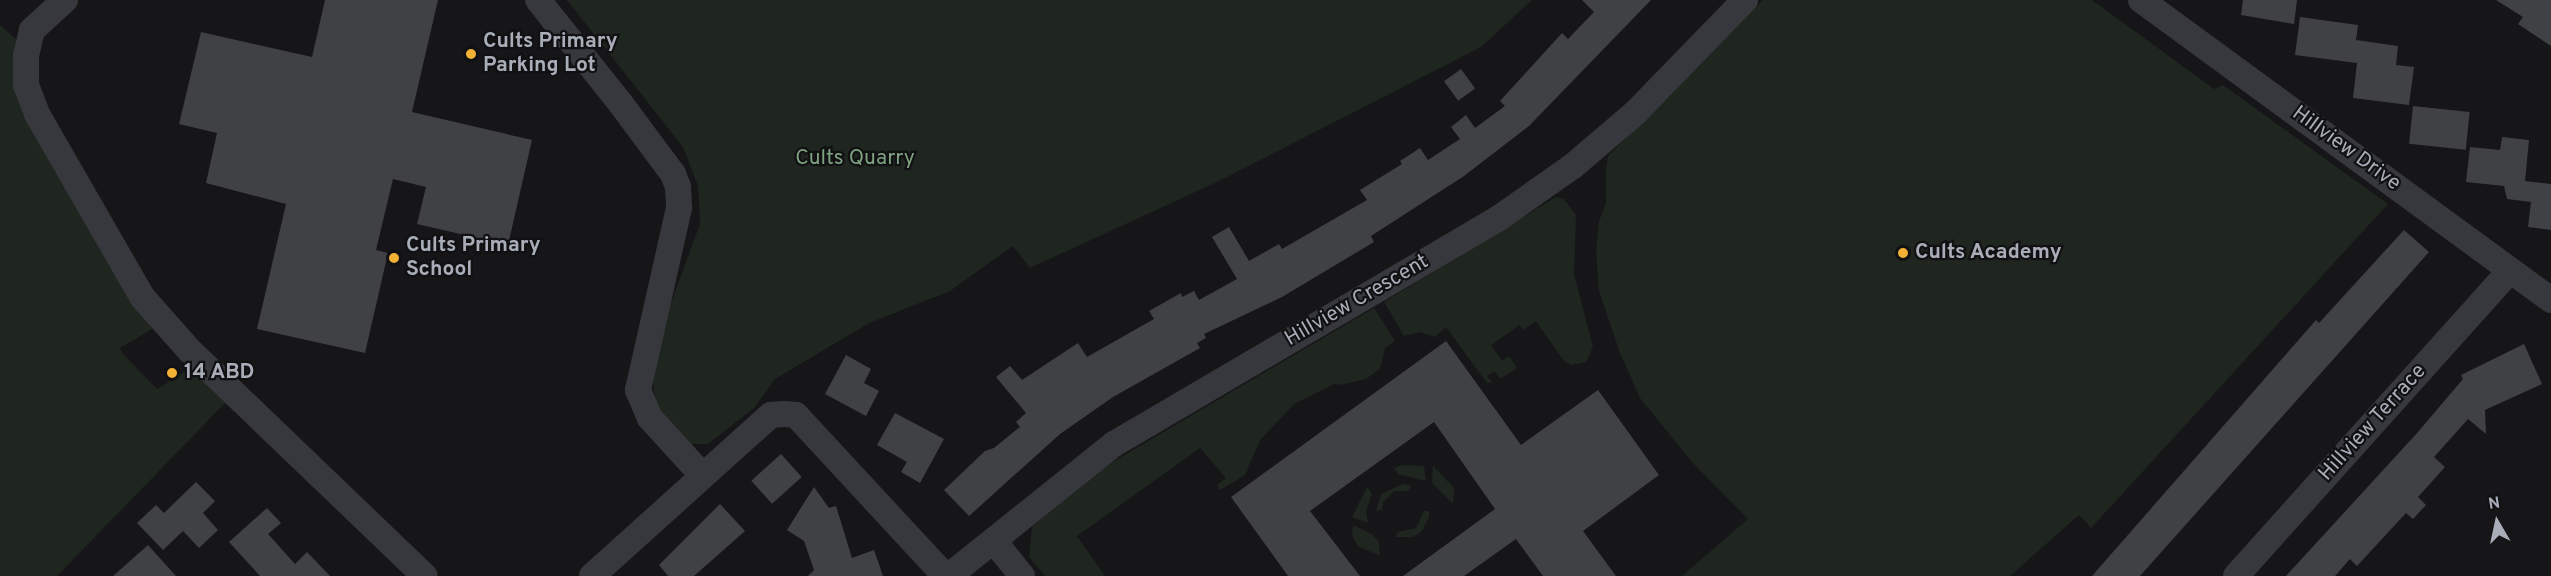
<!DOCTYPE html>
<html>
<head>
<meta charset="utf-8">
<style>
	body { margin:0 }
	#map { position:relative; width:2551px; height:576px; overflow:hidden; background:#161618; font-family:Overpass,sans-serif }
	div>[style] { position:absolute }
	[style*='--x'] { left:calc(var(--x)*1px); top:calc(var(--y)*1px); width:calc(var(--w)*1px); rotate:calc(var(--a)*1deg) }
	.green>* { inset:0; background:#1e261f }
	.building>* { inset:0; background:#404145; transform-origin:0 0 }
	.minor>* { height:26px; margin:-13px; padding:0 13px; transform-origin:13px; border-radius:13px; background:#37383d }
	.dots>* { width:16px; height:16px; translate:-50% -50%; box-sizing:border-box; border:3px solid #111113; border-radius:50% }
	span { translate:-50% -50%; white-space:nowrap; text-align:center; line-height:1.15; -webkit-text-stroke:4.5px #111113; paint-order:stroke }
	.poi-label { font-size:21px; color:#a8adb8; font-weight:700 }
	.left { translate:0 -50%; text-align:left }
	.street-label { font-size:21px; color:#a8adb8 }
	.park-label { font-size:21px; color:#7fa381 }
	.north { position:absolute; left:2467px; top:492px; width:60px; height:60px; -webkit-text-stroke:4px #111113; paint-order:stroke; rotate:351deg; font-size:16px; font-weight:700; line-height:24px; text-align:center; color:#a8adb8 }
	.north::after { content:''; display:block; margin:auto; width:21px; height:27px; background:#a8adb8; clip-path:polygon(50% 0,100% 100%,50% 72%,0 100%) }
</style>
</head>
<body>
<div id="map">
	<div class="green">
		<i style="clip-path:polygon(567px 0,1532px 0,1481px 47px,1219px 181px,1030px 268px,1013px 246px,950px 291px,869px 323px,775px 379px,754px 408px,708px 444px,684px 444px,657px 412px,650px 360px,700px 224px,698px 186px,683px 147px)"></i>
		<i style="clip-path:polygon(1763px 0,2092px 0,2214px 89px,2223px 85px,2388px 204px,2091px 528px,2079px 515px,2010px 576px,1682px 576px,1748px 519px,1692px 462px,1640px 398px,1620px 353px,1599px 291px,1596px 250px,1599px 221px,1606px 203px,1606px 169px,1608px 156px)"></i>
		<i style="clip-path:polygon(0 25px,16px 39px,18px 56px,154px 328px,120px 348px,122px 353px,157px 389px,194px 366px,229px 399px,57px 576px,0 576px)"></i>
		<i style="clip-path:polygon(1556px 197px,1564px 199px,1576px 215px,1574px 274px,1593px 347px,1586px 362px,1571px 365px,1563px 360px,1536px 321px,1523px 330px,1520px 325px,1491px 345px,1502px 361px,1509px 356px,1517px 368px,1500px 379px,1494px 371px,1487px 376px,1492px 382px,1487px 383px,1446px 327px,1435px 337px,1420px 332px,1404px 336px,1384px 302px)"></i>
		<i style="clip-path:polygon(1374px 308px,1395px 341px,1385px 348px,1380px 369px,1366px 379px,1340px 385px,1336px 383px,1294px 404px,1260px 440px,1245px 475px,1220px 490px,1217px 485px,1226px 478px,1200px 448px,1077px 536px,1105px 576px,1045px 576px,1029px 557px,1032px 527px,1099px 470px)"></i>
		<i style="clip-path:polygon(1402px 465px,1424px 466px,1426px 481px,1398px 474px,1394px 468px)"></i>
		<i style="clip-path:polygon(1433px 466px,1454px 488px,1453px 504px,1432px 483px)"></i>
		<i style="clip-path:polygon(1403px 484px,1411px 485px,1409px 491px,1394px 491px,1383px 502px,1382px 510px,1376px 511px,1381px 494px)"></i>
		<i style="clip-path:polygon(1367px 487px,1372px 494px,1366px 511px,1368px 523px,1352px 517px)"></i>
		<i style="clip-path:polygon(1424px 511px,1429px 511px,1429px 517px,1422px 531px,1413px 537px,1396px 537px,1397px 532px,1416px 528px)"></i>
		<i style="clip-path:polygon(1353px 525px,1372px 534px,1379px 542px,1380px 556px,1358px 546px,1352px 536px)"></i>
	</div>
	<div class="building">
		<i style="clip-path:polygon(325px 0,438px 0,412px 112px,532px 140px,508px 245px,417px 224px,426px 187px,393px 179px,376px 250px,388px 253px,365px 353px,257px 329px,286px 204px,206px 183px,217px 133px,179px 124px,201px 32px,312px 57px)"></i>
		<i style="clip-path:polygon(1582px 0,1651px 0,1529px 126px,1464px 176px,1371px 236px,1374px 242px,1282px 297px,1204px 334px,1206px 338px,1197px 343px,1200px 348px,1113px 397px,1060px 434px,969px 516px,944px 490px,985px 451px,994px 448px,1020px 427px,1016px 422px,1026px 413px,996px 377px,1010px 366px,1022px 380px,1078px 343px,1087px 357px,1154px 319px,1149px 311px,1181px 293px,1182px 297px,1194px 291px,1199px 300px,1237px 279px,1212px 237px,1229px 227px,1249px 261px,1279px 244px,1282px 249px,1367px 200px,1360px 190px,1402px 164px,1400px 161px,1420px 148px,1428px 160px,1460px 139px,1451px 127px,1466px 115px,1475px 128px,1505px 106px,1500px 101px,1562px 33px,1568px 39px,1594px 12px)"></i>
		<i style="clip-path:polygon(2243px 0,2297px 0,2294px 24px,2241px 15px)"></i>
		<i style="clip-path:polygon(2496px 0,2551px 0,2551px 46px,2518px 24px,2523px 17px)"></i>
		<i style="clip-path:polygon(2300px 17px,2358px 25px,2356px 40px,2398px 46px,2396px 65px,2414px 67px,2409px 105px,2353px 98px,2357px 63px,2295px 55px)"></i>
		<i style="left:1461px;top:69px;width:24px;height:21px;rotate:54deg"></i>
		<i style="left:2413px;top:106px;width:57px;height:38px;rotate:6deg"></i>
		<i style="clip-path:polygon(2502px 137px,2529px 140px,2525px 181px,2551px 184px,2551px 230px,2528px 227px,2531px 202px,2507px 199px,2504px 186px,2466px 182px,2470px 147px,2500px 150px)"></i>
		<i style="clip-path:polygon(2404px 230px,2429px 252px,2140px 576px,2092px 576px,2316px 320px,2319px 323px)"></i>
		<i style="clip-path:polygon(1446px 341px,1521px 445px,1598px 390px,1659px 475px,1583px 531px,1616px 576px,1543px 576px,1516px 539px,1464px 576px,1403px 576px,1495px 509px,1434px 422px,1310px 511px,1360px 576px,1288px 576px,1231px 497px)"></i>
		<i style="clip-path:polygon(2524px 344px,2542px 384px,2485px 410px,2486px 434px,2468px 419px,2434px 457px,2445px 467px,2418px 497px,2426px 505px,2413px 519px,2406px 513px,2357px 566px,2350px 559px,2335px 576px,2286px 576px,2418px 432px,2463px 379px,2461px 375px)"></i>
		<i style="clip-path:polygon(846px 355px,871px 369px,864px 383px,879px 391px,866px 416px,825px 394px)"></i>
		<i style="clip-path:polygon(895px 413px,944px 439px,920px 483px,901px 472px,907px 462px,877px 445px)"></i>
		<i style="left:781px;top:454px;width:31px;height:40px;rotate:48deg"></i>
		<i style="clip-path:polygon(196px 482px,215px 501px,203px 513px,218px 530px,199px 548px,183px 531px,163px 550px,137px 523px,156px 505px,164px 513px)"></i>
		<i style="clip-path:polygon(814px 487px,829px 508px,836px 506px,852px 558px,874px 550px,883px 576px,808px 576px,814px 570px,804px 541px,787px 530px)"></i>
		<i style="clip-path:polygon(720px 504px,745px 531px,694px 576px,668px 576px,659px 565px)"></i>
		<i style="clip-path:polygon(267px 508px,281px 523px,268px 534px,295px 564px,307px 552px,330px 576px,260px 576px,229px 542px)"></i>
		<i style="clip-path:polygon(148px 545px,176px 576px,113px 576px)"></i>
	</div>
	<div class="minor">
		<i style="--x:65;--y:0;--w:45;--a:137.7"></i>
		<i style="--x:32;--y:30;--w:26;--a:103"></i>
		<i style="--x:26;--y:55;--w:30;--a:90"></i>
		<i style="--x:26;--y:85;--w:31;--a:69"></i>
		<i style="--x:37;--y:114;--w:212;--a:60.1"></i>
		<i style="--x:143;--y:298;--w:71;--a:48.4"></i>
		<i style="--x:190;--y:351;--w:325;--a:43.8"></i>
		<i style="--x:538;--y:0;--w:133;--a:51.4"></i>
		<i style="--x:621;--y:104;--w:87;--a:53.4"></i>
		<i style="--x:673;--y:174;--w:14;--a:69"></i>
		<i style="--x:678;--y:187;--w:21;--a:87"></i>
		<i style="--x:679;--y:208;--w:187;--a:102.7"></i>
		<i style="--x:638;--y:390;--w:30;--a:67"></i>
		<i style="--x:650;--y:418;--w:77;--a:47.6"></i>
		<i style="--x:2141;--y:0;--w:508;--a:36.19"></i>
		<i style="--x:994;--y:541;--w:45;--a:51.3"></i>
		<i style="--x:592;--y:576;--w:241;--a:-42"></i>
		<i style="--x:771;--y:415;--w:13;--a:-4"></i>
		<i style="--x:784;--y:414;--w:12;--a:5"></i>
		<i style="--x:796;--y:415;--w:219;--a:47.2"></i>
		<i style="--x:949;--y:576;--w:211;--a:-38.7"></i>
		<i style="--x:1114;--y:444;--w:446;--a:-30.4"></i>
		<i style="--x:1499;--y:218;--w:90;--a:-35.1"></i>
		<i style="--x:1573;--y:166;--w:82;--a:-40.5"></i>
		<i style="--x:1635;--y:113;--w:158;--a:-45.8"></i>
		<i style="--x:2236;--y:576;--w:410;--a:-48.1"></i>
	</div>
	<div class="dots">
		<i style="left:471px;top:54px;background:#f2b134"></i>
		<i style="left:1903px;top:253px;background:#f2b134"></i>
		<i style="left:394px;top:258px;background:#f2b134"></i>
		<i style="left:172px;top:373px;background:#f2b134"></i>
	</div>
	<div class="poi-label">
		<span class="left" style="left:483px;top:54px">Cults Primary<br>Parking Lot</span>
		<span class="left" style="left:406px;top:258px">Cults Primary<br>School</span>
		<span class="left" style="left:1915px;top:253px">Cults Academy</span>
		<span class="left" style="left:184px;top:373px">14 ABD</span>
	</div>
	<div class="street-label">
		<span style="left:2346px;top:149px;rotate:36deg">Hillview Drive</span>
		<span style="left:1357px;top:301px;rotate:-30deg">Hillview Crescent</span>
		<span style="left:2373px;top:423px;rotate:-48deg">Hillview Terrace</span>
	</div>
	<div class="park-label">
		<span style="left:855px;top:159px">Cults Quarry</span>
	</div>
	<div class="north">N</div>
</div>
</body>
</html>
